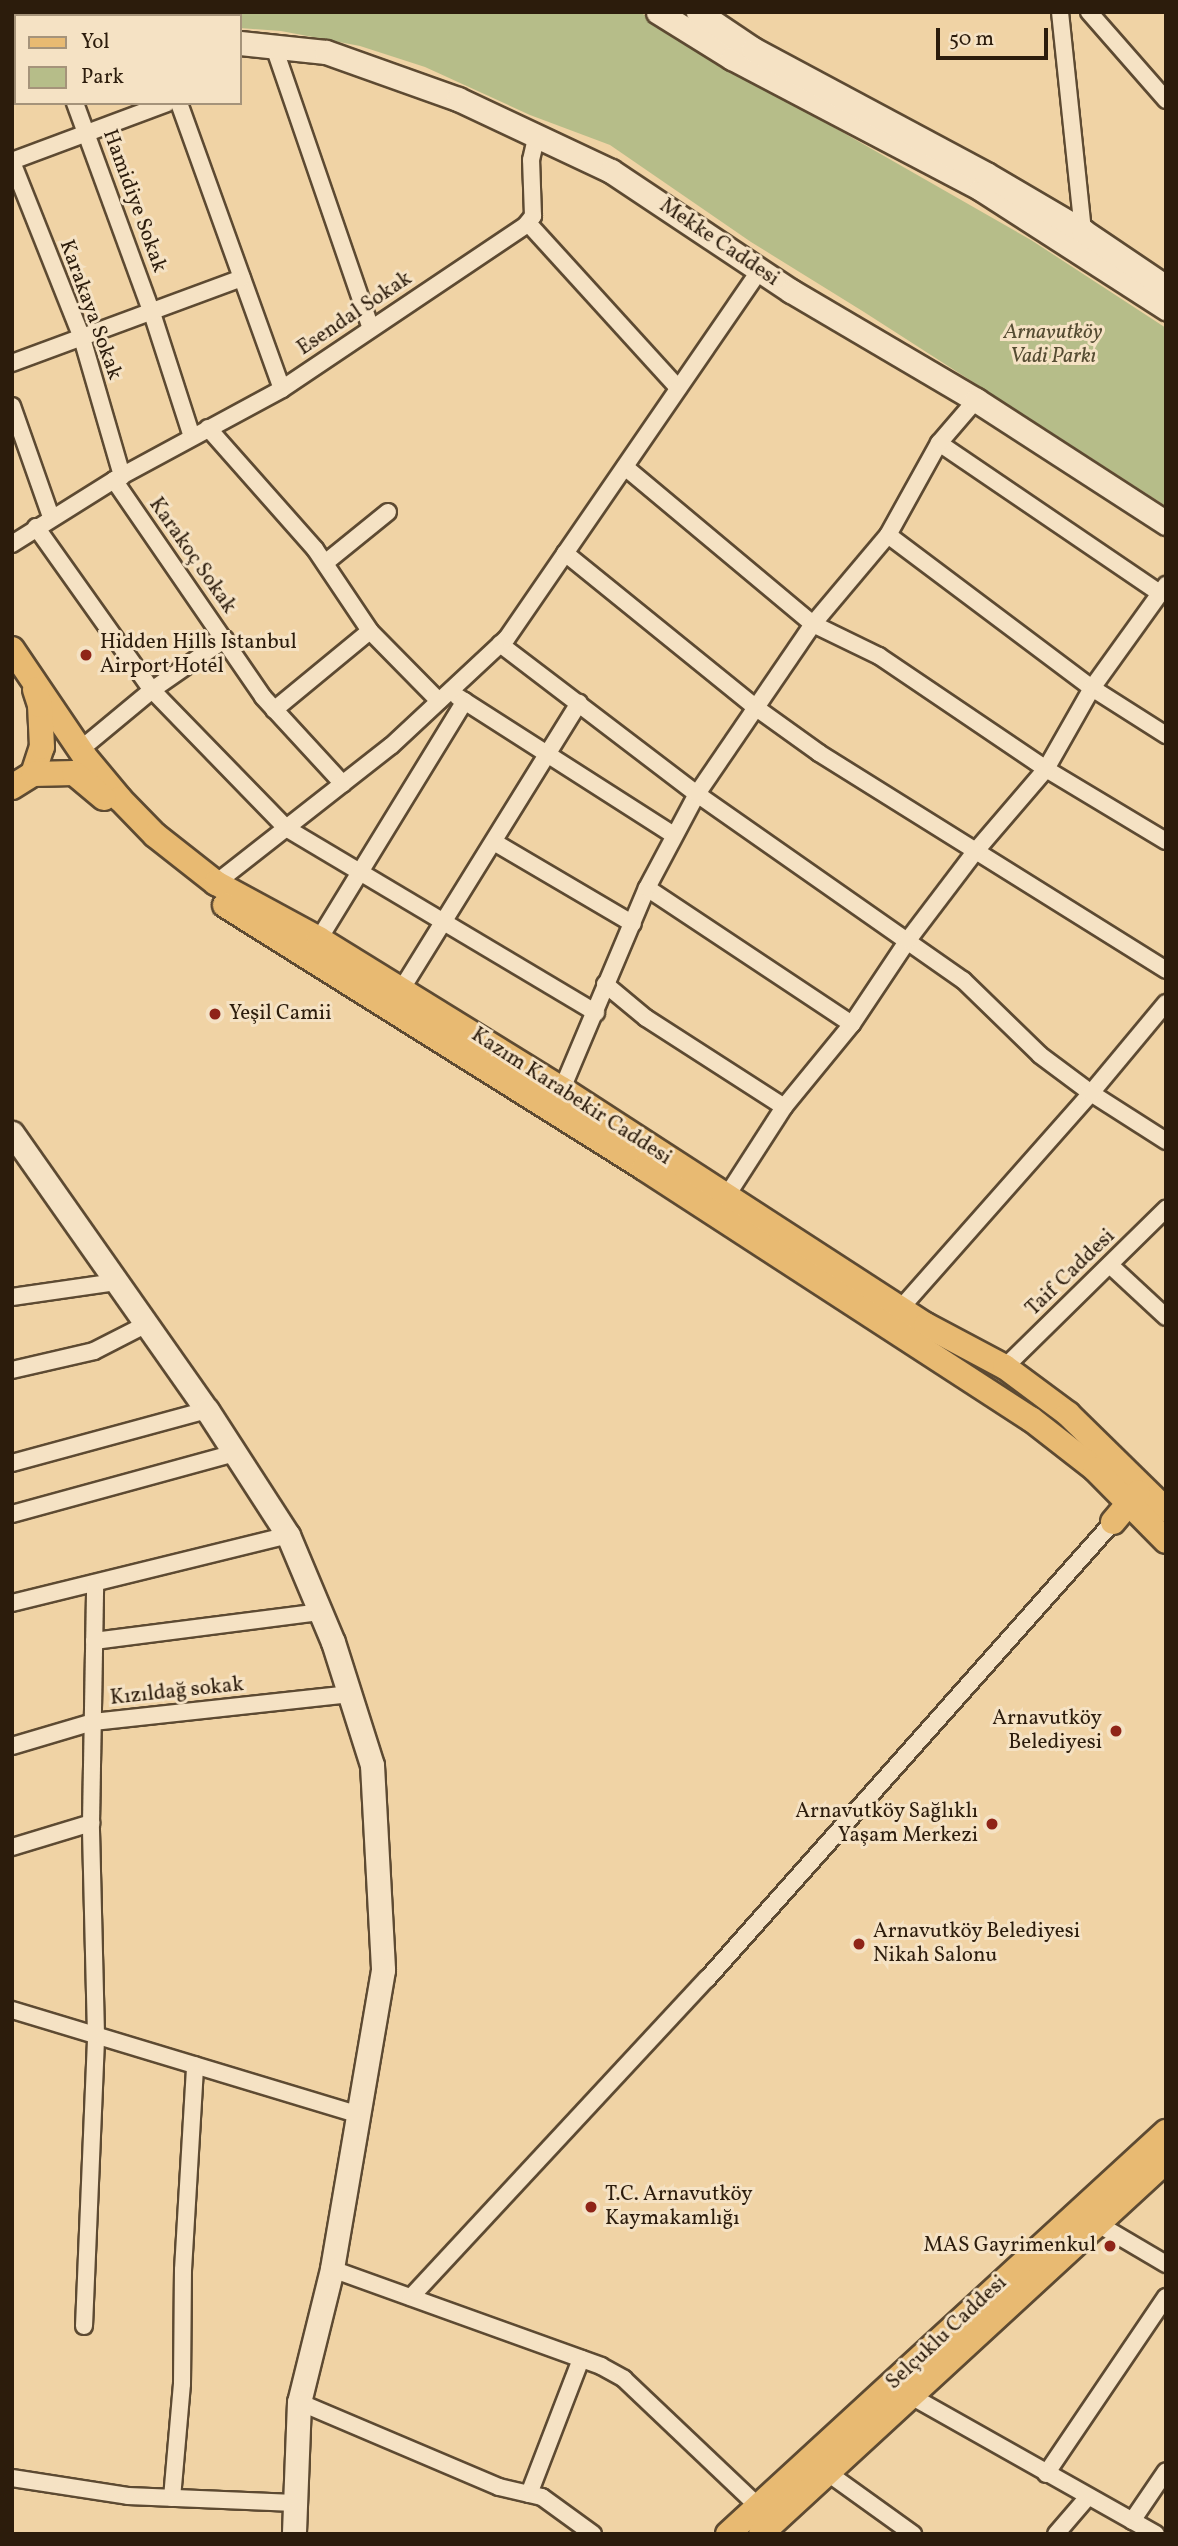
<!DOCTYPE html>
<html>
<head>
<meta charset="utf-8">
<style>
	body { margin:0 }
	#map { position:relative; width:1178px; height:2546px; overflow:hidden; background:#f0d3a5; font-family:Vollkorn,serif }
	div>[style] { position:absolute }
	[style*='--x'] { left:calc(var(--x)*1px); top:calc(var(--y)*1px); width:calc(var(--w)*1px); rotate:calc(var(--a)*1deg) }
	.green>* { inset:0; background:#b6bd89 }
	.roads { filter:drop-shadow(2px 0 #5d4a32) drop-shadow(-2px 0 #5d4a32) drop-shadow(0 2px #5d4a32) drop-shadow(0 -2px #5d4a32) }
	.street>* { height:16px; margin:-8px; padding:0 8px; transform-origin:8px; border-radius:8px; background:#f5e2c4 }
	.secondary>* { height:23px; margin:-11.5px; padding:0 11.5px; transform-origin:11.5px; border-radius:11.5px; background:#f5e2c4 }
	.primary>* { height:24px; margin:-12px; padding:0 12px; transform-origin:12px; border-radius:12px; background:#e8ba72 }
	.dots>* { width:19px; height:19px; translate:-50% -50%; box-sizing:border-box; border:4px solid #f5e2c4; border-radius:50% }
	span { translate:-50% -50%; white-space:nowrap; text-align:center; line-height:1.15; -webkit-text-stroke:6px #f5e2c4; paint-order:stroke }
	.street-label { font-size:21px; color:#2c1c0c }
	.park-label { font-size:21px; color:#554c32; font-style:italic }
	.poi-label { font-size:21px; color:#2c1c0c }
	.left { translate:0 -50%; text-align:left }
	.right { translate:-100% -50%; text-align:right }
	.frame { position:absolute; inset:0; border:14px solid #2c1c0c; pointer-events:none }
	.legend { position:absolute; left:14px; top:14px; width:228px; height:91px; box-sizing:border-box; background:#f5e2c4; border:2px solid #a5937a; margin:0; padding:9px 12px; list-style:none; font-size:21px; color:#2c1c0c }
	.legend li { display:flex; align-items:center; gap:14px; height:35px }
	.legend b { width:35px; border:2px solid #a5937a }
	.scale { position:absolute; left:936px; top:28px; width:112px; height:32px; box-sizing:border-box; border:4px solid #2c1c0c; border-top:0; padding-left:9px; font-size:21px; line-height:24px; white-space:nowrap; color:#2c1c0c; -webkit-text-stroke:5px #f5e2c4; paint-order:stroke }
</style>
</head>
<body>
<div id="map">
	<div class="green">
		<i style="clip-path:polygon(12px 12px,640px 12px,676px 37px,1031px 240px,1166px 328px,1166px 506px,864px 312px,751px 242px,610px 145px,530px 115px,425px 67px,360px 46px,281px 31px,240px 28px,240px 16px,16px 16px,16px 36px,12px 36px)"></i>
	</div>
	<div class="roads">
		<div class="street">
			<i style="--x:1060;--y:12;--w:220;--a:84"></i>
			<i style="--x:1089;--y:12;--w:117;--a:48.8"></i>
			<i style="--x:274;--y:47;--w:297;--a:71"></i>
			<i style="--x:75;--y:103;--w:224;--a:69.9"></i>
			<i style="--x:152;--y:313;--w:130;--a:72.1"></i>
			<i style="--x:179;--y:103;--w:304;--a:70.2"></i>
			<i style="--x:12;--y:161;--w:165;--a:-20.5"></i>
			<i style="--x:12;--y:162;--w:189;--a:68.3"></i>
			<i style="--x:82;--y:338;--w:144;--a:73.8"></i>
			<i style="--x:528;--y:223;--w:223;--a:47.7"></i>
			<i style="--x:12;--y:363;--w:245;--a:-20.3"></i>
			<i style="--x:12;--y:406;--w:118;--a:70.6"></i>
			<i style="--x:208;--y:428;--w:162;--a:48.5"></i>
			<i style="--x:315;--y:549;--w:99;--a:56.1"></i>
			<i style="--x:370;--y:631;--w:98;--a:45.4"></i>
			<i style="--x:939;--y:443;--w:267;--a:34.2"></i>
			<i style="--x:625;--y:467;--w:245;--a:39.9"></i>
			<i style="--x:813;--y:624;--w:73;--a:25.9"></i>
			<i style="--x:879;--y:656;--w:202;--a:34.1"></i>
			<i style="--x:1046;--y:769;--w:140;--a:31"></i>
			<i style="--x:114;--y:480;--w:263;--a:55.5"></i>
			<i style="--x:263;--y:697;--w:118;--a:47.4"></i>
			<i style="--x:36;--y:527;--w:200;--a:54.6"></i>
			<i style="--x:152;--y:690;--w:192;--a:45.8"></i>
			<i style="--x:286;--y:828;--w:361;--a:30.8"></i>
			<i style="--x:888;--y:535;--w:255;--a:36.9"></i>
			<i style="--x:1092;--y:688;--w:88;--a:32.4"></i>
			<i style="--x:12;--y:544;--w:120;--a:-32.1"></i>
			<i style="--x:114;--y:480;--w:191;--a:-28.4"></i>
			<i style="--x:282;--y:389;--w:293;--a:-33.9"></i>
			<i style="--x:525;--y:226;--w:13;--a:-51"></i>
			<i style="--x:533;--y:216;--w:56;--a:-92"></i>
			<i style="--x:531;--y:160;--w:26;--a:-77"></i>
			<i style="--x:565;--y:553;--w:245;--a:39"></i>
			<i style="--x:755;--y:707;--w:79;--a:35.7"></i>
			<i style="--x:819;--y:753;--w:409;--a:32"></i>
			<i style="--x:325;--y:563;--w:81;--a:-39"></i>
			<i style="--x:500;--y:644;--w:248;--a:37.3"></i>
			<i style="--x:697;--y:794;--w:325;--a:35"></i>
			<i style="--x:963;--y:980;--w:107;--a:44.2"></i>
			<i style="--x:1040;--y:1055;--w:64;--a:36.7"></i>
			<i style="--x:1091;--y:1093;--w:89;--a:32.6"></i>
			<i style="--x:458;--y:697;--w:256;--a:32.6"></i>
			<i style="--x:274;--y:710;--w:124;--a:-39.5"></i>
			<i style="--x:81;--y:749;--w:92;--a:-39.7"></i>
			<i style="--x:152;--y:690;--w:89;--a:-34.9"></i>
			<i style="--x:494;--y:842;--w:161;--a:30.5"></i>
			<i style="--x:216;--y:883;--w:222;--a:-38.1"></i>
			<i style="--x:391;--y:746;--w:158;--a:-43"></i>
			<i style="--x:507;--y:638;--w:447;--a:-55.5"></i>
			<i style="--x:647;--y:888;--w:246;--a:33.6"></i>
			<i style="--x:319;--y:939;--w:279;--a:-58.5"></i>
			<i style="--x:605;--y:984;--w:53;--a:39.7"></i>
			<i style="--x:646;--y:1018;--w:164;--a:32.8"></i>
			<i style="--x:401;--y:990;--w:338;--a:-58.2"></i>
			<i style="--x:562;--y:1089;--w:218;--a:-67.1"></i>
			<i style="--x:647;--y:888;--w:106;--a:-62"></i>
			<i style="--x:697;--y:794;--w:206;--a:-55.7"></i>
			<i style="--x:813;--y:624;--w:116;--a:-49.9"></i>
			<i style="--x:888;--y:535;--w:105;--a:-61"></i>
			<i style="--x:939;--y:443;--w:57;--a:-49.3"></i>
			<i style="--x:726;--y:1197;--w:107;--a:-57.2"></i>
			<i style="--x:784;--y:1107;--w:107;--a:-50.7"></i>
			<i style="--x:852;--y:1024;--w:101;--a:-56.3"></i>
			<i style="--x:908;--y:940;--w:109;--a:-52.8"></i>
			<i style="--x:974;--y:853;--w:111;--a:-49.4"></i>
			<i style="--x:1046;--y:769;--w:93;--a:-60.4"></i>
			<i style="--x:1092;--y:688;--w:127;--a:-54.3"></i>
			<i style="--x:1110;--y:1265;--w:76;--a:42.9"></i>
			<i style="--x:12;--y:1297;--w:105;--a:-8.2"></i>
			<i style="--x:900;--y:1309;--w:288;--a:-48.5"></i>
			<i style="--x:1091;--y:1093;--w:117;--a:-50.2"></i>
			<i style="--x:1005;--y:1367;--w:226;--a:-44.5"></i>
			<i style="--x:12;--y:1370;--w:84;--a:-13"></i>
			<i style="--x:94;--y:1351;--w:59;--a:-27"></i>
			<i style="--x:12;--y:1463;--w:202;--a:-15.2"></i>
			<i style="--x:12;--y:1514;--w:231;--a:-15.3"></i>
			<i style="--x:12;--y:1603;--w:284;--a:-13.8"></i>
			<i style="--x:94;--y:1641;--w:229;--a:-7.3"></i>
			<i style="--x:12;--y:1746;--w:84;--a:-16.5"></i>
			<i style="--x:93;--y:1722;--w:259;--a:-6.2"></i>
			<i style="--x:12;--y:1847;--w:83;--a:-16.9"></i>
			<i style="--x:91;--y:1823;--w:240;--a:-89"></i>
			<i style="--x:12;--y:2010;--w:360;--a:16.8"></i>
			<i style="--x:1098;--y:2224;--w:79;--a:30.5"></i>
			<i style="--x:332;--y:2269;--w:286;--a:19.8"></i>
			<i style="--x:601;--y:2366;--w:26;--a:29"></i>
			<i style="--x:624;--y:2379;--w:185;--a:43.5"></i>
			<i style="--x:411;--y:2297;--w:434;--a:-47.1"></i>
			<i style="--x:707;--y:1979;--w:611;--a:-48.38"></i>
			<i style="--x:84;--y:2326;--w:291;--a:-87.6"></i>
			<i style="--x:96;--y:2035;--w:212;--a:-91.4"></i>
			<i style="--x:911;--y:2396;--w:281;--a:29.4"></i>
			<i style="--x:299;--y:2402;--w:217;--a:23"></i>
			<i style="--x:499;--y:2487;--w:44;--a:13.1"></i>
			<i style="--x:542;--y:2497;--w:63;--a:36"></i>
			<i style="--x:828;--y:2473;--w:105;--a:35.7"></i>
			<i style="--x:1046;--y:2474;--w:214;--a:-55.9"></i>
			<i style="--x:12;--y:2478;--w:117;--a:8.8"></i>
			<i style="--x:128;--y:2496;--w:167;--a:2.4"></i>
			<i style="--x:529;--y:2494;--w:145;--a:-68.9"></i>
			<i style="--x:172;--y:2498;--w:114;--a:-85"></i>
			<i style="--x:182;--y:2384;--w:114;--a:-89.5"></i>
			<i style="--x:183;--y:2270;--w:205;--a:-86.6"></i>
			<i style="--x:1132;--y:2521;--w:60;--a:-55.8"></i>
			<i style="--x:1056;--y:2534;--w:48;--a:-49.3"></i>
		</div>
		<div class="secondary">
			<i style="--x:658;--y:12;--w:87;--a:31.9"></i>
			<i style="--x:732;--y:58;--w:281;--a:27.7"></i>
			<i style="--x:981;--y:189;--w:220;--a:32.8"></i>
			<i style="--x:698;--y:12;--w:66;--a:33.9"></i>
			<i style="--x:753;--y:49;--w:264;--a:28.2"></i>
			<i style="--x:986;--y:174;--w:113;--a:30.4"></i>
			<i style="--x:1083;--y:231;--w:100;--a:34"></i>
			<i style="--x:240;--y:43;--w:86;--a:6"></i>
			<i style="--x:326;--y:52;--w:140;--a:19.6"></i>
			<i style="--x:458;--y:99;--w:169;--a:25.2"></i>
			<i style="--x:611;--y:171;--w:216;--a:33.7"></i>
			<i style="--x:791;--y:291;--w:215;--a:30.5"></i>
			<i style="--x:976;--y:400;--w:226;--a:32.9"></i>
			<i style="--x:12;--y:1133;--w:339;--a:54.9"></i>
			<i style="--x:207;--y:1410;--w:149;--a:57.1"></i>
			<i style="--x:288;--y:1535;--w:116;--a:67.2"></i>
			<i style="--x:333;--y:1642;--w:129;--a:72.4"></i>
			<i style="--x:372;--y:1765;--w:205;--a:86.9"></i>
			<i style="--x:383;--y:1970;--w:303;--a:99.7"></i>
			<i style="--x:332;--y:2269;--w:137;--a:103.9"></i>
			<i style="--x:299;--y:2402;--w:132;--a:92.2"></i>
		</div>
		<div class="primary">
			<i style="--x:12;--y:649;--w:130;--a:55.9"></i>
			<i style="--x:85;--y:757;--w:55;--a:50.2"></i>
			<i style="--x:120;--y:799;--w:50;--a:45.8"></i>
			<i style="--x:155;--y:835;--w:78;--a:38.2"></i>
			<i style="--x:216;--y:883;--w:117;--a:28.5"></i>
			<i style="--x:319;--y:939;--w:286;--a:31.7"></i>
			<i style="--x:562;--y:1089;--w:434;--a:33"></i>
			<i style="--x:926;--y:1325;--w:89;--a:28"></i>
			<i style="--x:1005;--y:1367;--w:79;--a:36.7"></i>
			<i style="--x:1068;--y:1414;--w:137;--a:44.4"></i>
			<i style="--x:33;--y:774;--w:28;--a:-72"></i>
			<i style="--x:42;--y:747;--w:42;--a:-92.7"></i>
			<i style="--x:40;--y:705;--w:16;--a:-108"></i>
			<i style="--x:12;--y:787;--w:25;--a:-32"></i>
			<i style="--x:33;--y:774;--w:41;--a:-1.4"></i>
			<i style="--x:74;--y:773;--w:39;--a:40"></i>
			<i style="--x:225;--y:905;--w:495;--a:32.1"></i>
			<i style="--x:644;--y:1168;--w:461;--a:33"></i>
			<i style="--x:1031;--y:1419;--w:81;--a:38"></i>
			<i style="--x:1095;--y:1469;--w:101;--a:45.4"></i>
			<i style="--x:1113;--y:1522;--w:39;--a:-50"></i>
			<i style="--x:728;--y:2534;--w:595;--a:-42.55"></i>
			<i style="--x:761;--y:2534;--w:551;--a:-42.64"></i>
		</div>
	</div>
	<div class="dots">
		<i style="left:86px;top:655px;background:#8f2418"></i>
		<i style="left:215px;top:1014px;background:#8f2418"></i>
		<i style="left:1116px;top:1731px;background:#8f2418"></i>
		<i style="left:992px;top:1824px;background:#8f2418"></i>
		<i style="left:859px;top:1944px;background:#8f2418"></i>
		<i style="left:591px;top:2207px;background:#8f2418"></i>
		<i style="left:1110px;top:2246px;background:#8f2418"></i>
	</div>
	<div class="street-label">
		<span style="left:134px;top:201px;rotate:70deg">Hamidiye Sokak</span>
		<span style="left:719px;top:243px;rotate:34deg">Mekke Caddesi</span>
		<span style="left:90px;top:310px;rotate:70deg">Karakaya Sokak</span>
		<span style="left:355px;top:314px;rotate:-34deg">Esendal Sokak</span>
		<span style="left:192px;top:556px;rotate:55deg">Karakoç Sokak</span>
		<span style="left:571px;top:1097px;rotate:33deg">Kazım Karabekir Caddesi</span>
		<span style="left:1071px;top:1273px;rotate:-44deg">Taif Caddesi</span>
		<span style="left:177px;top:1692px;rotate:-6deg">Kızıldağ sokak</span>
		<span style="left:947px;top:2333px;rotate:-43deg">Selçuklu Caddesi</span>
	</div>
	<div class="park-label">
		<span style="left:1053px;top:345px">Arnavutköy<br>Vadi Parkı</span>
	</div>
	<div class="poi-label">
		<span class="left" style="left:100px;top:655px">Hidden Hills Istanbul<br>Airport Hotel</span>
		<span class="left" style="left:229px;top:1014px">Yeşil Camii</span>
		<span class="right" style="left:1102px;top:1731px">Arnavutköy<br>Belediyesi</span>
		<span class="right" style="left:978px;top:1824px">Arnavutköy Sağlıklı<br>Yaşam Merkezi</span>
		<span class="left" style="left:873px;top:1944px">Arnavutköy Belediyesi<br>Nikah Salonu</span>
		<span class="left" style="left:605px;top:2207px">T.C. Arnavutköy<br>Kaymakamlığı</span>
		<span class="right" style="left:1096px;top:2246px">MAS Gayrimenkul</span>
	</div>
	<div class="frame"></div>
	<ul class="legend">
	<li><b style="height:9px;background:#e8ba72"></b>Yol</li>
	<li><b style="height:19px;background:#b6bd89"></b>Park</li>
	</ul>
	<div class="scale">50 m</div>
</div>
</body>
</html>
